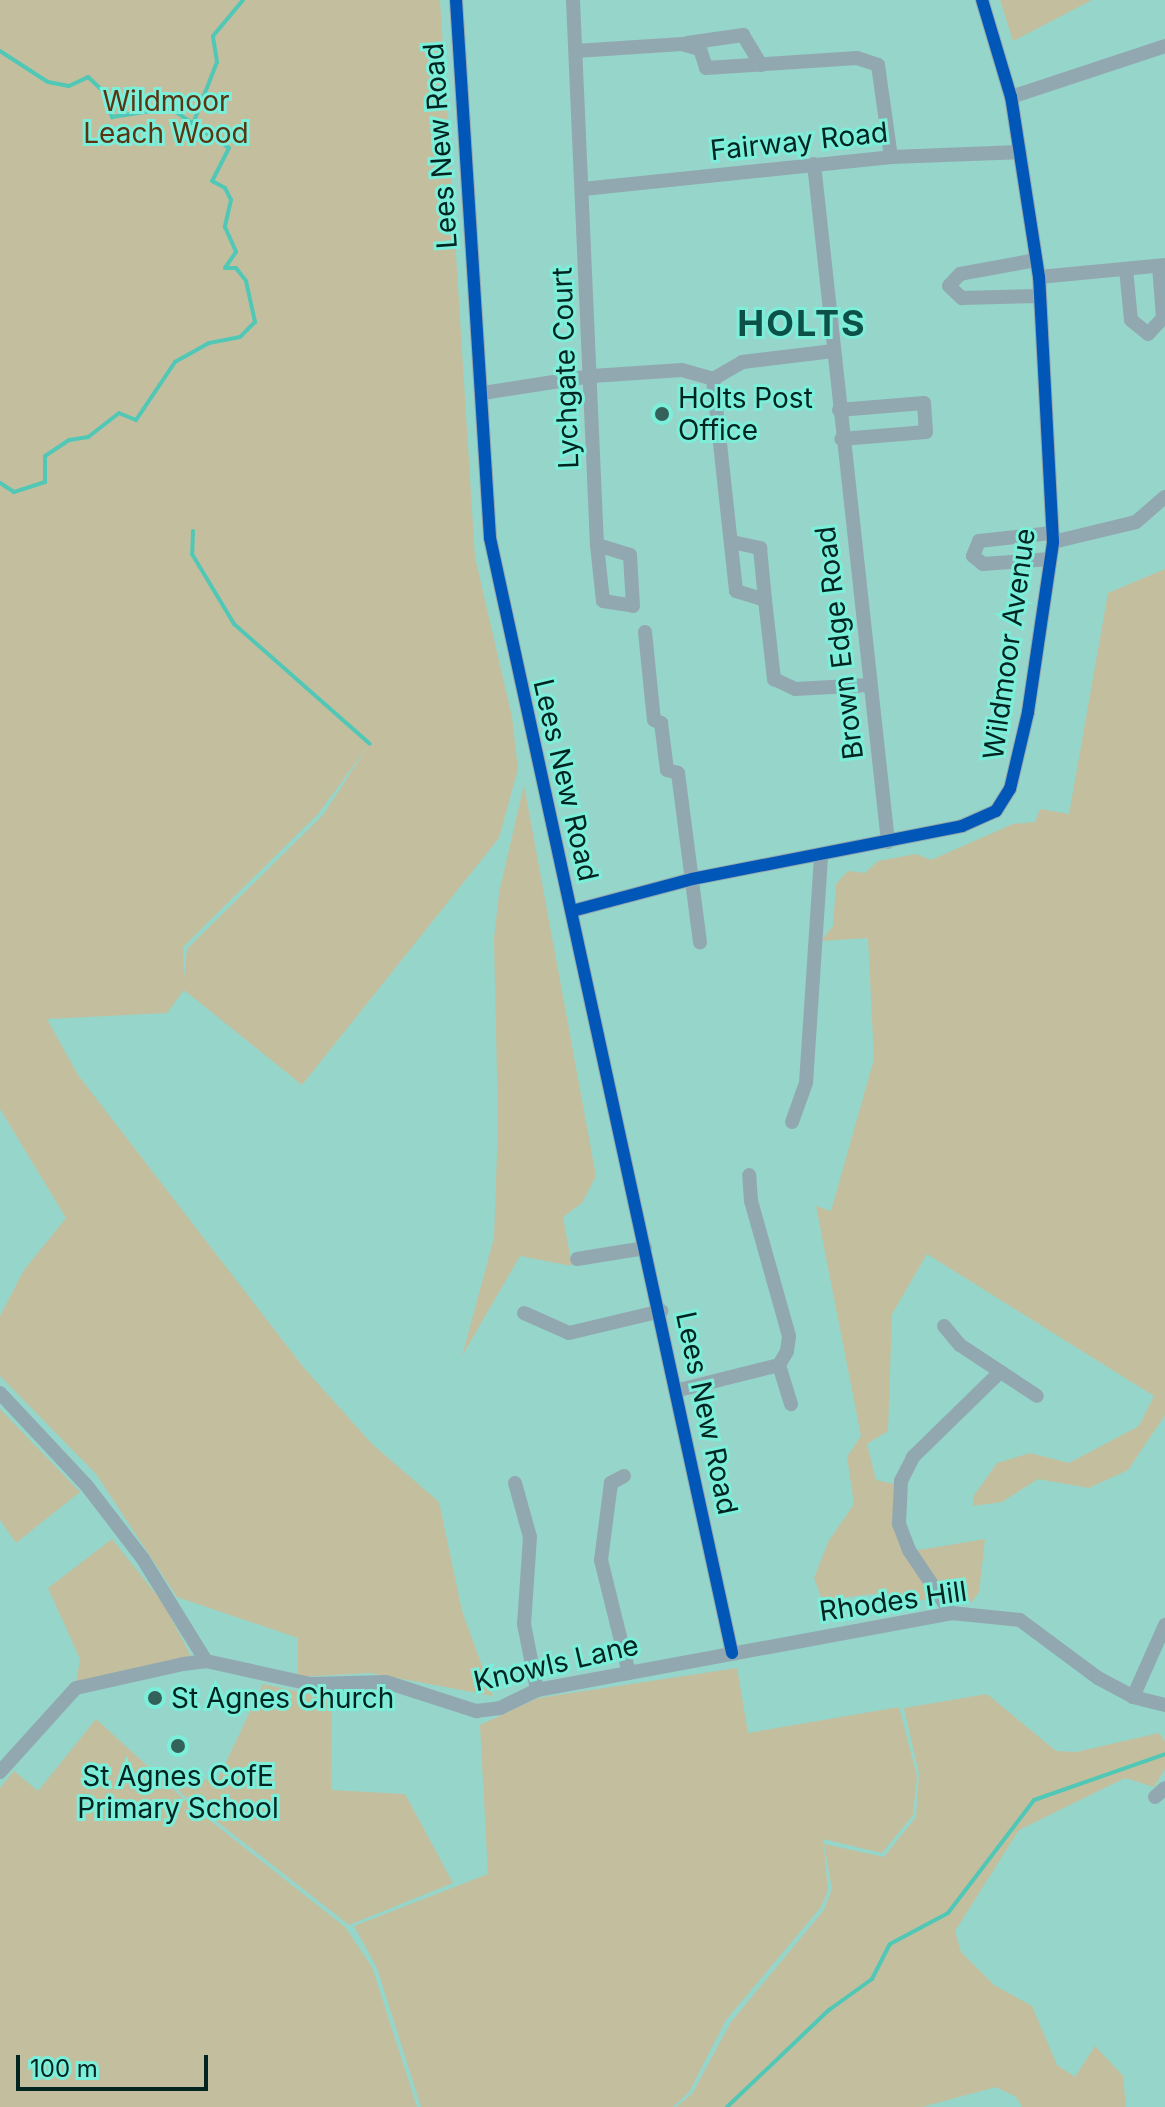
<!DOCTYPE html>
<html>
<head>
<meta charset="utf-8">
<style>
	body { margin:0 }
	#map { position:relative; width:1165px; height:2107px; overflow:hidden; background:#96d5ca; font-family:Inter,sans-serif }
	div>[style] { position:absolute }
	[style*='--x'] { left:calc(var(--x)*1px); top:calc(var(--y)*1px); width:calc(var(--w)*1px); rotate:calc(var(--a)*1deg) }
	.green>* { inset:0; background:#c3bf9e }
	.stream>* { height:4px; margin:-2px; padding:0 2px; transform-origin:2px; border-radius:2px; background:#51c7b6 }
	.minor>* { height:14px; margin:-7px; padding:0 7px; transform-origin:7px; border-radius:7px; background:#92a8b0 }
	.cycleway>* { height:12px; margin:-6px; padding:0 6px; transform-origin:6px; border-radius:6px; background:#0057b8 }
	.dots>* { width:22px; height:22px; translate:-50% -50%; box-sizing:border-box; border:4px solid #7cefdb; border-radius:50% }
	span { translate:-50% -50%; white-space:nowrap; text-align:center; line-height:1.15; -webkit-text-stroke:6px #7cefdb; paint-order:stroke }
	.park-label { font-size:28px; color:#593511 }
	.street-label { font-size:28px; color:#00241f }
	.poi-label { font-size:28px; color:#00241f }
	.left { translate:0 -50%; text-align:left }
	.district-label { font-size:36px; color:#0c5047; font-weight:700; letter-spacing:2px }
	.scale { position:absolute; left:16px; top:2055px; width:192px; height:36px; box-sizing:border-box; border:4px solid #00241f; border-top:0; padding-left:10px; font-size:24px; line-height:28px; white-space:nowrap; color:#00241f; -webkit-text-stroke:6px #7cefdb; paint-order:stroke }
</style>
</head>
<body>
<div id="map">
	<div class="green">
		<i style="clip-path:polygon(evenodd,0 0,440px 0,475px 557px,512px 717px,518px 769px,499px 838px,302px 1085px,184px 990px,167px 1013px,47px 1019px,78px 1075px,304px 1368px,372px 1444px,439px 1502px,462px 1611px,493px 1696px,370px 1673px,298px 1677px,298px 1638px,177px 1597px,96px 1474px,0 1376px,0 1316px,24px 1270px,66px 1218px,0 1109px,0 0,368px 746px,323px 815px,187px 949px,184px 978px,183px 947px,318px 814px,368px 746px)"></i>
		<i style="clip-path:polygon(1000px 0,1092px 0,1013px 41px)"></i>
		<i style="clip-path:polygon(1165px 569px,1165px 1415px,1128px 1470px,1089px 1488px,1038px 1479px,1002px 1502px,973px 1506px,973px 1497px,997px 1463px,1030px 1453px,1069px 1463px,1139px 1426px,1154px 1396px,927px 1254px,892px 1314px,888px 1431px,867px 1444px,876px 1480px,907px 1487px,904px 1517px,913px 1551px,985px 1539px,979px 1592px,972px 1602px,915px 1600px,882px 1593px,822px 1600px,814px 1578px,828px 1542px,854px 1504px,847px 1457px,861px 1436px,816px 1206px,831px 1211px,874px 1059px,868px 938px,821px 941px,833px 926px,836px 884px,848px 871px,865px 873px,878px 861px,916px 854px,931px 860px,1013px 824px,1035px 822px,1040px 809px,1069px 814px,1108px 593px)"></i>
		<i style="clip-path:polygon(524px 785px,596px 1176px,582px 1203px,563px 1217px,572px 1266px,520px 1256px,462px 1356px,494px 1238px,498px 1124px,494px 939px,499px 893px)"></i>
		<i style="clip-path:polygon(0 1409px,80px 1492px,16px 1543px,0 1520px)"></i>
		<i style="clip-path:polygon(112px 1539px,163px 1603px,191px 1656px,76px 1683px,80px 1659px,48px 1588px)"></i>
		<i style="clip-path:polygon(737px 1668px,748px 1733px,899px 1707px,917px 1776px,913px 1815px,882px 1853px,823px 1839px,828px 1890px,821px 1907px,726px 2020px,689px 2092px,673px 2107px,421px 2107px,377px 1968px,354px 1926px,488px 1874px,480px 1725px,538px 1698px)"></i>
		<i style="clip-path:polygon(263px 1684px,332px 1699px,331px 1790px,405px 1794px,453px 1883px,349px 1925px,182px 1794px,170px 1781px,218px 1779px)"></i>
		<i style="clip-path:polygon(987px 1694px,1056px 1751px,1076px 1752px,1159px 1733px,1165px 1741px,1165px 1769px,1154px 1787px,1125px 1778px,1019px 1830px,955px 1931px,961px 1952px,994px 1985px,1032px 2006px,1057px 2065px,1075px 2077px,1095px 2046px,1123px 2076px,1126px 2107px,1022px 2107px,1016px 2097px,996px 2087px,922px 2107px,676px 2107px,692px 2094px,731px 2022px,824px 1910px,832px 1889px,824px 1844px,884px 1857px,916px 1817px,919px 1774px,904px 1708px)"></i>
		<i style="clip-path:polygon(96px 1719px,188px 1803px,345px 1927px,372px 1967px,417px 2107px,0 2107px,0 1788px,14px 1771px,38px 1791px)"></i>
	</div>
	<div class="stream">
		<i style="--x:0;--y:51;--w:57;--a:32.9"></i>
		<i style="--x:48;--y:82;--w:21;--a:11"></i>
		<i style="--x:69;--y:86;--w:21;--a:-25"></i>
		<i style="--x:88;--y:77;--w:21;--a:43"></i>
		<i style="--x:103;--y:91;--w:28;--a:71"></i>
		<i style="--x:112;--y:117;--w:59;--a:-8.8"></i>
		<i style="--x:170;--y:108;--w:71;--a:34.1"></i>
		<i style="--x:229;--y:148;--w:37;--a:117"></i>
		<i style="--x:212;--y:181;--w:15;--a:28"></i>
		<i style="--x:225;--y:188;--w:13;--a:63"></i>
		<i style="--x:231;--y:200;--w:28;--a:103"></i>
		<i style="--x:225;--y:227;--w:27;--a:66"></i>
		<i style="--x:236;--y:252;--w:19;--a:125"></i>
		<i style="--x:225;--y:268;--w:11;--a:0"></i>
		<i style="--x:236;--y:268;--w:16;--a:52"></i>
		<i style="--x:246;--y:281;--w:42;--a:77.6"></i>
		<i style="--x:255;--y:322;--w:21;--a:135"></i>
		<i style="--x:240;--y:337;--w:32;--a:169"></i>
		<i style="--x:209;--y:343;--w:39;--a:151"></i>
		<i style="--x:175;--y:362;--w:70;--a:123.9"></i>
		<i style="--x:136;--y:420;--w:18;--a:-158"></i>
		<i style="--x:119;--y:413;--w:39;--a:142"></i>
		<i style="--x:88;--y:437;--w:19;--a:171"></i>
		<i style="--x:69;--y:440;--w:29;--a:146"></i>
		<i style="--x:45;--y:456;--w:26;--a:90"></i>
		<i style="--x:45;--y:482;--w:33;--a:162"></i>
		<i style="--x:14;--y:492;--w:17;--a:-147"></i>
		<i style="--x:194;--y:121;--w:63;--a:-68.7"></i>
		<i style="--x:217;--y:62;--w:26;--a:-99"></i>
		<i style="--x:213;--y:36;--w:47;--a:-50.2"></i>
		<i style="--x:193;--y:531;--w:23;--a:92"></i>
		<i style="--x:192;--y:554;--w:82;--a:59"></i>
		<i style="--x:234;--y:624;--w:181;--a:41.4"></i>
		<i style="--x:727;--y:2107;--w:141;--a:-43.6"></i>
		<i style="--x:829;--y:2010;--w:53;--a:-35.8"></i>
		<i style="--x:872;--y:1979;--w:39;--a:-63"></i>
		<i style="--x:890;--y:1944;--w:66;--a:-28.1"></i>
		<i style="--x:948;--y:1913;--w:142;--a:-52.7"></i>
		<i style="--x:1034;--y:1800;--w:139;--a:-19.3"></i>
	</div>
	<div class="minor">
		<i style="--x:456;--y:0;--w:539;--a:86.38"></i>
		<i style="--x:490;--y:538;--w:1141;--a:77.75"></i>
		<i style="--x:573;--y:0;--w:546;--a:87.48"></i>
		<i style="--x:597;--y:545;--w:56;--a:83.9"></i>
		<i style="--x:603;--y:601;--w:30;--a:9"></i>
		<i style="--x:633;--y:606;--w:51;--a:-93.4"></i>
		<i style="--x:630;--y:555;--w:34;--a:-163"></i>
		<i style="--x:687;--y:43;--w:57;--a:-8.1"></i>
		<i style="--x:743;--y:35;--w:35;--a:59"></i>
		<i style="--x:576;--y:51;--w:106;--a:-3.8"></i>
		<i style="--x:682;--y:44;--w:19;--a:16"></i>
		<i style="--x:700;--y:49;--w:20;--a:72"></i>
		<i style="--x:706;--y:68;--w:151;--a:-3.8"></i>
		<i style="--x:857;--y:58;--w:22;--a:18"></i>
		<i style="--x:878;--y:65;--w:93;--a:82"></i>
		<i style="--x:1011;--y:97;--w:162;--a:-18.3"></i>
		<i style="--x:814;--y:164;--w:682;--a:83.77"></i>
		<i style="--x:583;--y:189;--w:310;--a:-5.9"></i>
		<i style="--x:891;--y:157;--w:129;--a:-2.2"></i>
		<i style="--x:1036;--y:260;--w:77;--a:169.6"></i>
		<i style="--x:960;--y:274;--w:16;--a:133"></i>
		<i style="--x:949;--y:286;--w:18;--a:43"></i>
		<i style="--x:962;--y:298;--w:78;--a:-1.5"></i>
		<i style="--x:1126;--y:269;--w:51;--a:84.4"></i>
		<i style="--x:1131;--y:320;--w:22;--a:39"></i>
		<i style="--x:1148;--y:334;--w:22;--a:-47"></i>
		<i style="--x:1163;--y:318;--w:52;--a:-94.4"></i>
		<i style="--x:1039;--y:277;--w:127;--a:-5.4"></i>
		<i style="--x:713;--y:379;--w:213;--a:83.8"></i>
		<i style="--x:736;--y:591;--w:30;--a:17"></i>
		<i style="--x:765;--y:600;--w:80;--a:83.5"></i>
		<i style="--x:774;--y:679;--w:23;--a:25"></i>
		<i style="--x:795;--y:689;--w:75;--a:-3.1"></i>
		<i style="--x:483;--y:393;--w:110;--a:-8.9"></i>
		<i style="--x:592;--y:376;--w:90;--a:-3.8"></i>
		<i style="--x:682;--y:370;--w:32;--a:16"></i>
		<i style="--x:713;--y:379;--w:34;--a:-30"></i>
		<i style="--x:742;--y:362;--w:92;--a:-6.9"></i>
		<i style="--x:839;--y:410;--w:85;--a:-4.7"></i>
		<i style="--x:924;--y:403;--w:29;--a:86"></i>
		<i style="--x:926;--y:432;--w:85;--a:175.3"></i>
		<i style="--x:732;--y:542;--w:29;--a:12"></i>
		<i style="--x:760;--y:548;--w:52;--a:84.5"></i>
		<i style="--x:1053;--y:542;--w:85;--a:-13.5"></i>
		<i style="--x:1136;--y:522;--w:38;--a:-41"></i>
		<i style="--x:1050;--y:559;--w:67;--a:175.7"></i>
		<i style="--x:983;--y:564;--w:13;--a:-141"></i>
		<i style="--x:973;--y:556;--w:16;--a:-68"></i>
		<i style="--x:979;--y:541;--w:72;--a:-6.3"></i>
		<i style="--x:645;--y:632;--w:88;--a:84.2"></i>
		<i style="--x:654;--y:720;--w:8;--a:23"></i>
		<i style="--x:661;--y:723;--w:47;--a:82.7"></i>
		<i style="--x:667;--y:770;--w:11;--a:15"></i>
		<i style="--x:678;--y:773;--w:171;--a:82.6"></i>
		<i style="--x:572;--y:911;--w:124;--a:-14.9"></i>
		<i style="--x:692;--y:879;--w:275;--a:-11.1"></i>
		<i style="--x:962;--y:826;--w:37;--a:-24"></i>
		<i style="--x:996;--y:811;--w:26;--a:-58"></i>
		<i style="--x:1010;--y:789;--w:79;--a:-76.8"></i>
		<i style="--x:1028;--y:712;--w:172;--a:-81.6"></i>
		<i style="--x:1053;--y:542;--w:265;--a:-93"></i>
		<i style="--x:1039;--y:277;--w:182;--a:-98.8"></i>
		<i style="--x:1011;--y:97;--w:101;--a:-106.6"></i>
		<i style="--x:792;--y:1122;--w:41;--a:-70.3"></i>
		<i style="--x:806;--y:1083;--w:228;--a:-86.2"></i>
		<i style="--x:577;--y:1259;--w:69;--a:-9.2"></i>
		<i style="--x:524;--y:1313;--w:49;--a:24"></i>
		<i style="--x:569;--y:1333;--w:95;--a:-13.4"></i>
		<i style="--x:944;--y:1326;--w:25;--a:50"></i>
		<i style="--x:960;--y:1345;--w:92;--a:33.5"></i>
		<i style="--x:779;--y:1365;--w:41;--a:72.9"></i>
		<i style="--x:679;--y:1390;--w:103;--a:-14"></i>
		<i style="--x:779;--y:1365;--w:16;--a:-60"></i>
		<i style="--x:787;--y:1351;--w:15;--a:-82"></i>
		<i style="--x:789;--y:1336;--w:140;--a:-105.7"></i>
		<i style="--x:751;--y:1201;--w:26;--a:-94"></i>
		<i style="--x:0;--y:1393;--w:127;--a:46.9"></i>
		<i style="--x:87;--y:1486;--w:92;--a:52.5"></i>
		<i style="--x:143;--y:1559;--w:120;--a:58.3"></i>
		<i style="--x:624;--y:1476;--w:15;--a:152"></i>
		<i style="--x:611;--y:1483;--w:78;--a:97.4"></i>
		<i style="--x:601;--y:1560;--w:116;--a:76.1"></i>
		<i style="--x:515;--y:1483;--w:56;--a:74.5"></i>
		<i style="--x:530;--y:1537;--w:87;--a:93.9"></i>
		<i style="--x:524;--y:1624;--w:67;--a:78.9"></i>
		<i style="--x:951;--y:1613;--w:76;--a:-123.7"></i>
		<i style="--x:909;--y:1550;--w:28;--a:-111"></i>
		<i style="--x:899;--y:1524;--w:43;--a:-87.3"></i>
		<i style="--x:901;--y:1481;--w:27;--a:-63"></i>
		<i style="--x:913;--y:1457;--w:122;--a:-44.3"></i>
		<i style="--x:1133;--y:1697;--w:79;--a:-66"></i>
		<i style="--x:0;--y:1772;--w:113;--a:-47.9"></i>
		<i style="--x:76;--y:1688;--w:110;--a:-12.6"></i>
		<i style="--x:183;--y:1664;--w:23;--a:-7"></i>
		<i style="--x:206;--y:1661;--w:107;--a:12.4"></i>
		<i style="--x:311;--y:1684;--w:75;--a:-1.5"></i>
		<i style="--x:386;--y:1682;--w:95;--a:17.9"></i>
		<i style="--x:476;--y:1711;--w:24;--a:-7"></i>
		<i style="--x:500;--y:1708;--w:41;--a:-25.9"></i>
		<i style="--x:537;--y:1690;--w:421;--a:-10.5"></i>
		<i style="--x:951;--y:1613;--w:69;--a:5.8"></i>
		<i style="--x:1020;--y:1620;--w:97;--a:36.6"></i>
		<i style="--x:1098;--y:1678;--w:40;--a:28"></i>
		<i style="--x:1133;--y:1697;--w:33;--a:14"></i>
		<i style="--x:1155;--y:1797;--w:13;--a:-42"></i>
	</div>
	<div class="cycleway">
		<i style="--x:456;--y:0;--w:539;--a:86.38"></i>
		<i style="--x:490;--y:538;--w:1141;--a:77.75"></i>
		<i style="--x:572;--y:911;--w:124;--a:-14.9"></i>
		<i style="--x:692;--y:879;--w:275;--a:-11.1"></i>
		<i style="--x:962;--y:826;--w:37;--a:-24"></i>
		<i style="--x:996;--y:811;--w:26;--a:-58"></i>
		<i style="--x:1010;--y:789;--w:79;--a:-76.8"></i>
		<i style="--x:1028;--y:712;--w:172;--a:-81.6"></i>
		<i style="--x:1053;--y:542;--w:265;--a:-93"></i>
		<i style="--x:1039;--y:277;--w:182;--a:-98.8"></i>
		<i style="--x:1011;--y:97;--w:101;--a:-106.6"></i>
	</div>
	<div class="dots">
		<i style="left:662px;top:414px;background:#34625b"></i>
		<i style="left:155px;top:1698px;background:#34625b"></i>
		<i style="left:178px;top:1746px;background:#34625b"></i>
	</div>
	<div class="park-label">
		<span style="left:166px;top:117px">Wildmoor<br>Leach Wood</span>
	</div>
	<div class="street-label">
		<span style="left:799px;top:141px;rotate:-6deg">Fairway Road</span>
		<span style="left:440px;top:146px;rotate:-94deg">Lees New Road</span>
		<span style="left:565px;top:368px;rotate:-92deg">Lychgate Court</span>
		<span style="left:839px;top:643px;rotate:-97deg">Brown Edge Road</span>
		<span style="left:1009px;top:644px;rotate:-82deg">Wildmoor Avenue</span>
		<span style="left:566px;top:780px;rotate:77deg">Lees New Road</span>
		<span style="left:707px;top:1413px;rotate:78deg">Lees New Road</span>
		<span style="left:893px;top:1601px;rotate:-8deg">Rhodes Hill</span>
		<span style="left:556px;top:1663px;rotate:-13deg">Knowls Lane</span>
	</div>
	<div class="poi-label">
		<span class="left" style="left:678px;top:414px">Holts Post<br>Office</span>
		<span class="left" style="left:171px;top:1698px">St Agnes Church</span>
		<span style="left:178px;top:1792px">St Agnes CofE<br>Primary School</span>
	</div>
	<div class="district-label">
		<span style="left:802px;top:324px">HOLTS</span>
	</div>
	<div class="scale">100 m</div>
</div>
</body>
</html>
